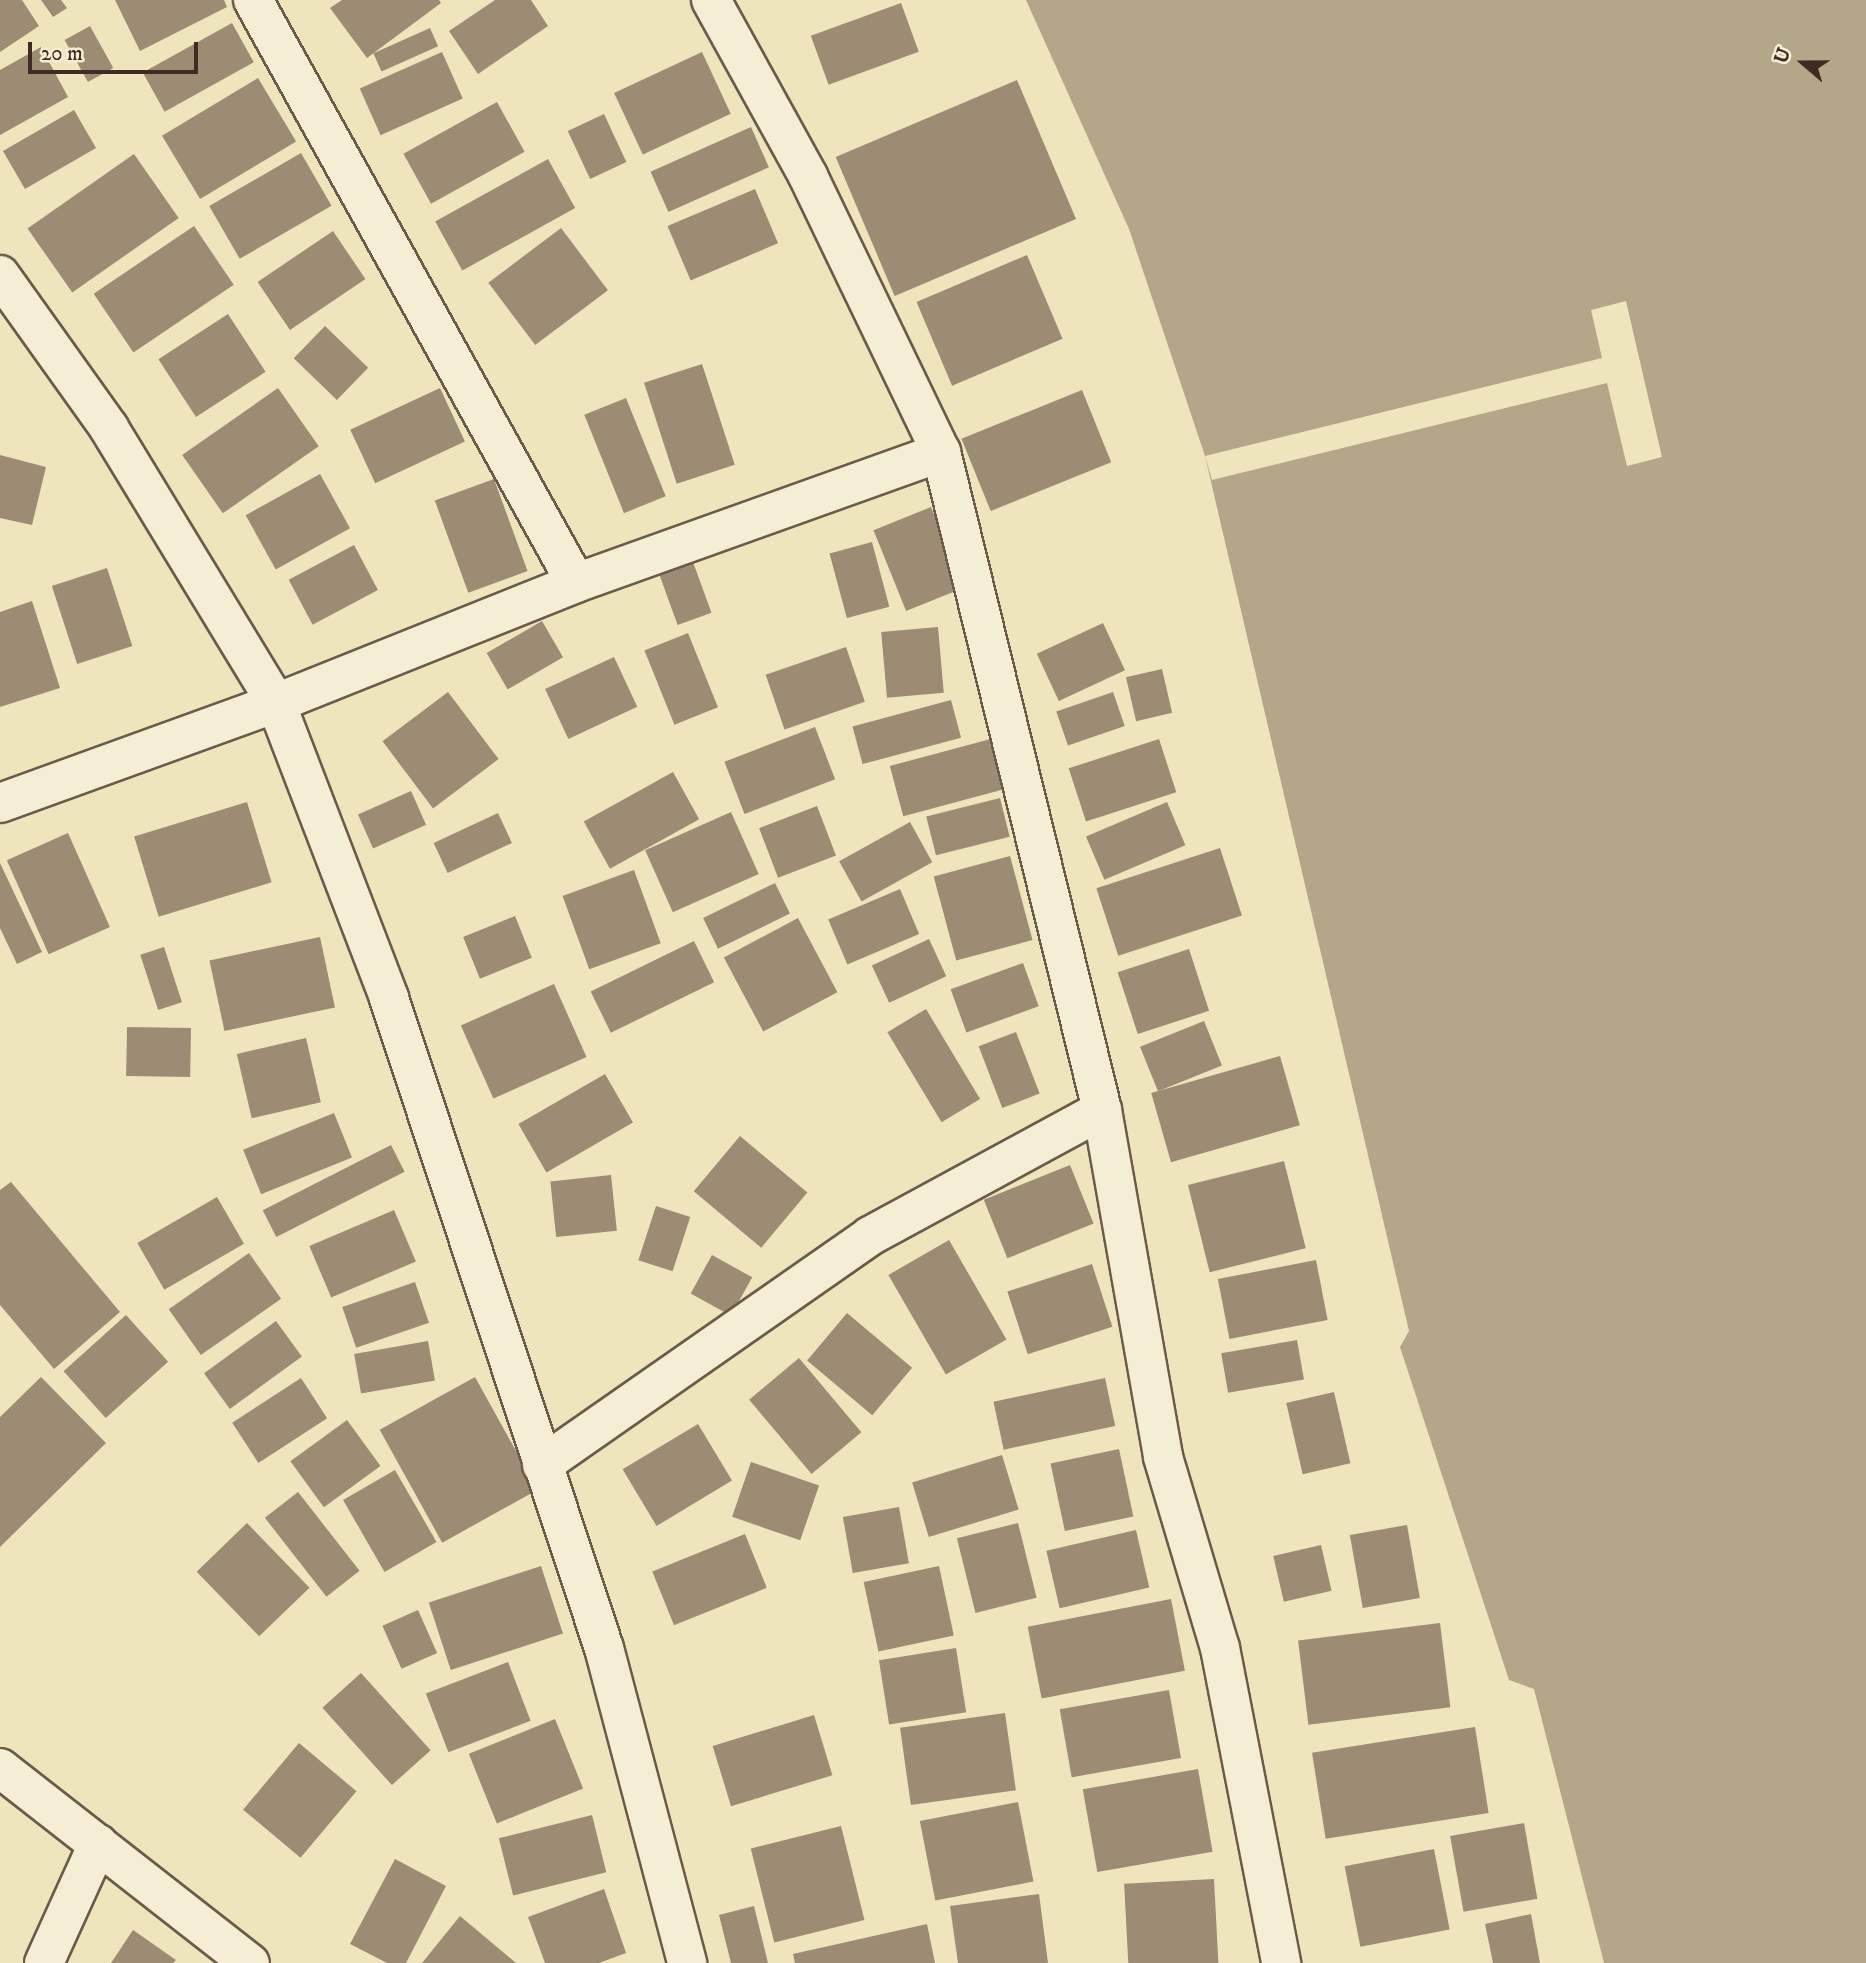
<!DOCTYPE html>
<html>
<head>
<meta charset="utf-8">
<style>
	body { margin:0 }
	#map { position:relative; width:1866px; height:1963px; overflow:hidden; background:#efe5bd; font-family:"IM FELL DW Pica",serif }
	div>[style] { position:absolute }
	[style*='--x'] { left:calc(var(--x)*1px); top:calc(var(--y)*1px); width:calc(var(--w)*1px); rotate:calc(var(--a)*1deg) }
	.water>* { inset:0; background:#b3a689 }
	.pier>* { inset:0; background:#efe5bd }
	.building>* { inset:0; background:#9b8c73; transform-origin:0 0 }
	.roads { filter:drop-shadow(2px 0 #6b5a4a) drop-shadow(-2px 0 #6b5a4a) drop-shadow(0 2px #6b5a4a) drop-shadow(0 -2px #6b5a4a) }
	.minor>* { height:38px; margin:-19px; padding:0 19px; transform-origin:19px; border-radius:19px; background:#f5eed4 }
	span { translate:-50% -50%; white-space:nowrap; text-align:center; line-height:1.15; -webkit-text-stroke:5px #f5eed4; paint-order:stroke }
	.north { position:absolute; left:1768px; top:28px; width:70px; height:70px; -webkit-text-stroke:5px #f5eed4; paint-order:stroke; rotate:290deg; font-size:19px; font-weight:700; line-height:28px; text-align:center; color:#3f2b23 }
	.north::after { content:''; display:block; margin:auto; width:24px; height:32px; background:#3f2b23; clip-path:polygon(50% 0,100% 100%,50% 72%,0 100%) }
	.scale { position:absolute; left:28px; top:42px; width:170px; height:32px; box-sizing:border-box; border:4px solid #3f2b23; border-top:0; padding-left:9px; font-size:21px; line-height:24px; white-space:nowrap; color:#3f2b23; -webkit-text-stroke:5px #f5eed4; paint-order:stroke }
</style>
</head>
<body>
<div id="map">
	<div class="water">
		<i style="clip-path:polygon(1026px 0,1866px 0,1866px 1963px,1604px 1963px,1534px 1689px,1509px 1680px,1400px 1347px,1409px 1331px,1205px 456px,1129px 229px)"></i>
	</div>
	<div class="pier">
		<i style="clip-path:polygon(1626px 301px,1662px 457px,1627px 466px,1607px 383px,1212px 480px,1205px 456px,1602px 358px,1591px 310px)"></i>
	</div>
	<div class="building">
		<i style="clip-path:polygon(0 0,22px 0,39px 26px,0 52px)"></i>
		<i style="clip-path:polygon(41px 0,61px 0,67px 8px,53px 17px)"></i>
		<i style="clip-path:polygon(115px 0,224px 0,227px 7px,140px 51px)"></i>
		<i style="clip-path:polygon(342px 0,439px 0,441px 3px,367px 58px,330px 8px)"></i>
		<i style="clip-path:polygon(495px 0,531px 0,548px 26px,478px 74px,449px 31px)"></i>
		<i style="left:901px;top:3px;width:52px;height:96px;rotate:70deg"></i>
		<i style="left:232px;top:23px;width:45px;height:102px;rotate:61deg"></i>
		<i style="left:90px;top:26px;width:48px;height:29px;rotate:61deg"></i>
		<i style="left:430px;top:28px;width:20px;height:62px;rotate:66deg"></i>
		<i style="clip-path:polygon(41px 47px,68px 97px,0 135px,0 70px)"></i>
		<i style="left:442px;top:52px;width:51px;height:90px;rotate:66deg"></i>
		<i style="left:702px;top:52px;width:68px;height:97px;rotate:65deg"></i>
		<i style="left:258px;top:78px;width:74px;height:112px;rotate:59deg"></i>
		<i style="left:1017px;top:80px;width:151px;height:197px;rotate:67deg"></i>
		<i style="left:497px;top:102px;width:57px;height:107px;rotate:61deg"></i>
		<i style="left:74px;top:110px;width:44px;height:82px;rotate:60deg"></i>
		<i style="left:604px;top:114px;width:53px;height:40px;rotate:65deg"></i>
		<i style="left:751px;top:127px;width:44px;height:110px;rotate:66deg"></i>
		<i style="left:301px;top:153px;width:61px;height:106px;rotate:60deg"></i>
		<i style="left:134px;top:154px;width:78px;height:130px;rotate:55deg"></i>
		<i style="left:548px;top:159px;width:56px;height:129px;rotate:61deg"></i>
		<i style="left:755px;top:189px;width:59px;height:95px;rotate:67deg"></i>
		<i style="left:194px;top:226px;width:71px;height:121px;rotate:56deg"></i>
		<i style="left:561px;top:228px;width:78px;height:91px;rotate:53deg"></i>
		<i style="left:333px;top:231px;width:58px;height:91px;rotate:56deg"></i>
		<i style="left:1027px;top:255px;width:91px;height:120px;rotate:67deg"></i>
		<i style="left:228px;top:314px;width:69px;height:83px;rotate:57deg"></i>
		<i style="left:325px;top:326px;width:60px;height:45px;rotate:44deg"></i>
		<i style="left:702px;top:364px;width:106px;height:61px;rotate:72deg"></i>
		<i style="left:278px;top:388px;width:71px;height:117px;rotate:55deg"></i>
		<i style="left:440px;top:388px;width:59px;height:99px;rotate:65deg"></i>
		<i style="left:1082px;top:390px;width:78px;height:130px;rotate:68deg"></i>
		<i style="left:626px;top:398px;width:106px;height:45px;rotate:68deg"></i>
		<i style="clip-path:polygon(0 455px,46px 467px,32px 525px,0 518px)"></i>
		<i style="left:320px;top:474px;width:62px;height:85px;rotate:61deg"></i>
		<i style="left:494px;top:479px;width:98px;height:63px;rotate:70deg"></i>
		<i style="left:931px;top:507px;width:87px;height:62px;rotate:68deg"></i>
		<i style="left:872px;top:542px;width:67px;height:44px;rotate:75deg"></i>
		<i style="left:354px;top:545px;width:51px;height:74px;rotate:62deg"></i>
		<i style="left:693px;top:562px;width:54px;height:36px;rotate:70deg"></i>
		<i style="left:107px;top:568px;width:82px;height:58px;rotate:72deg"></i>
		<i style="clip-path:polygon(32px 601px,60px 688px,0 707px,0 612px)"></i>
		<i style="left:542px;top:621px;width:42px;height:64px;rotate:60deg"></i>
		<i style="left:1103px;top:623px;width:52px;height:73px;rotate:65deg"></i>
		<i style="left:938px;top:627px;width:66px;height:57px;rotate:85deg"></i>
		<i style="left:688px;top:633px;width:80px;height:47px;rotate:68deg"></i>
		<i style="left:846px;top:647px;width:58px;height:85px;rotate:71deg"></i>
		<i style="left:614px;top:657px;width:55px;height:76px;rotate:65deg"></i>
		<i style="left:1162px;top:669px;width:45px;height:37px;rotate:77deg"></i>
		<i style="left:448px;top:692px;width:84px;height:82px;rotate:53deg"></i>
		<i style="left:1113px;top:692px;width:36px;height:60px;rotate:71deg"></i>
		<i style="left:951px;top:700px;width:39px;height:102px;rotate:75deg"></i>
		<i style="left:815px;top:727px;width:56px;height:97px;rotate:69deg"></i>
		<i style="left:998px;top:737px;width:52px;height:112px;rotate:75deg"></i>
		<i style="left:1159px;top:739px;width:56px;height:95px;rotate:72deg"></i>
		<i style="left:673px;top:772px;width:54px;height:102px;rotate:61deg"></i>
		<i style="left:411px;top:791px;width:37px;height:58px;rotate:66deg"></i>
		<i style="left:1000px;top:798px;width:40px;height:76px;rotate:76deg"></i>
		<i style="left:247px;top:802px;width:84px;height:118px;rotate:73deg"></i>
		<i style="left:1167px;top:802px;width:47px;height:88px;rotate:67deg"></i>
		<i style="left:817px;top:806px;width:53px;height:62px;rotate:69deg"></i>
		<i style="left:731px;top:812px;width:68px;height:94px;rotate:66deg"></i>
		<i style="left:498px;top:813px;width:33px;height:71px;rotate:65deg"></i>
		<i style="left:910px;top:822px;width:46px;height:81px;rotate:61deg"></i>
		<i style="left:68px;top:833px;width:103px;height:67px;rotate:66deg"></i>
		<i style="left:1220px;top:848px;width:71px;height:130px;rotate:72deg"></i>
		<i style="left:1010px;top:856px;width:87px;height:79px;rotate:75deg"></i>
		<i style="clip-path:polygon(0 863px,42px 952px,17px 964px,0 928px)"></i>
		<i style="left:634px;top:870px;width:78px;height:76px;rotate:70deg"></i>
		<i style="left:775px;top:883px;width:34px;height:80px;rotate:64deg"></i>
		<i style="left:900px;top:889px;width:49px;height:78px;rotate:67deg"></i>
		<i style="left:515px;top:916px;width:45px;height:56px;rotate:68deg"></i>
		<i style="left:798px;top:918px;width:84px;height:84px;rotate:62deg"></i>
		<i style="left:320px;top:937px;width:72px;height:113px;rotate:78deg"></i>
		<i style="left:929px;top:939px;width:41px;height:63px;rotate:65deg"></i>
		<i style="left:694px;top:941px;width:46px;height:115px;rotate:64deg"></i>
		<i style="left:164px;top:947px;width:58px;height:25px;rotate:72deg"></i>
		<i style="left:1189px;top:949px;width:65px;height:75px;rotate:72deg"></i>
		<i style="left:1023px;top:963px;width:46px;height:77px;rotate:70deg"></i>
		<i style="left:554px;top:984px;width:80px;height:102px;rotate:66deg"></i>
		<i style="left:926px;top:1009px;width:105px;height:45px;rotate:59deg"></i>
		<i style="left:1204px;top:1021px;width:48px;height:69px;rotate:68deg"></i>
		<i style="left:191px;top:1028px;width:49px;height:64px;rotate:91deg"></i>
		<i style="left:1016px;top:1032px;width:66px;height:40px;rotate:69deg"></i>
		<i style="left:306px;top:1038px;width:66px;height:71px;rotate:77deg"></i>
		<i style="left:1280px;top:1056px;width:72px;height:134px;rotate:74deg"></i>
		<i style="left:605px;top:1074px;width:56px;height:100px;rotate:60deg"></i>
		<i style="left:334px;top:1113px;width:48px;height:98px;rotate:68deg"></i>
		<i style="left:740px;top:1136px;width:88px;height:72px;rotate:40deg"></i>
		<i style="left:391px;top:1145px;width:30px;height:144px;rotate:63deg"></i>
		<i style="left:1284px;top:1161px;width:90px;height:99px;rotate:76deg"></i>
		<i style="left:1070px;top:1165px;width:63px;height:93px;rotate:68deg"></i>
		<i style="left:611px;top:1175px;width:56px;height:61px;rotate:84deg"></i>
		<i style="clip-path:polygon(11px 1182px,120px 1312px,54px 1369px,0 1305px,0 1190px)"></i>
		<i style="left:217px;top:1197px;width:54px;height:92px;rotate:60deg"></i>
		<i style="left:656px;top:1206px;width:36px;height:57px;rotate:18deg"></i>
		<i style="left:394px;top:1210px;width:56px;height:92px;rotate:67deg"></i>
		<i style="left:949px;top:1240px;width:115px;height:70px;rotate:60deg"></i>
		<i style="left:249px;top:1253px;width:56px;height:98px;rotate:55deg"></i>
		<i style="left:712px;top:1255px;width:46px;height:44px;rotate:29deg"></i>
		<i style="left:1316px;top:1260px;width:61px;height:100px;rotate:79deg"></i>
		<i style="left:1092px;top:1264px;width:66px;height:89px;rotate:72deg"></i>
		<i style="left:415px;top:1282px;width:43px;height:77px;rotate:71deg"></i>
		<i style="left:847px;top:1313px;width:85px;height:62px;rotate:40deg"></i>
		<i style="left:126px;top:1315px;width:63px;height:84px;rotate:48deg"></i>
		<i style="left:276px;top:1321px;width:44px;height:89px;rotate:54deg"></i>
		<i style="left:1297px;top:1340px;width:40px;height:77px;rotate:80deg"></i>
		<i style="left:428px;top:1341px;width:40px;height:75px;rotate:80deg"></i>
		<i style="left:799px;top:1358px;width:97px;height:65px;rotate:50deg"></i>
		<i style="clip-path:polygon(41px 1377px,106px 1443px,0 1547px,0 1417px)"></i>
		<i style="left:475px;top:1377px;width:129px;height:109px;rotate:61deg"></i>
		<i style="left:301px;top:1378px;width:48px;height:82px;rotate:57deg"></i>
		<i style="left:1105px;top:1378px;width:49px;height:114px;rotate:78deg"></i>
		<i style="left:1334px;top:1392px;width:73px;height:49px;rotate:77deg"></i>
		<i style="left:347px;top:1420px;width:57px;height:70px;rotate:54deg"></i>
		<i style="left:698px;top:1424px;width:66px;height:88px;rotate:59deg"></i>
		<i style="left:1119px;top:1449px;width:69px;height:70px;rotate:78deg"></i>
		<i style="left:1002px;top:1455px;width:57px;height:94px;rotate:73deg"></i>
		<i style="left:751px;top:1462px;width:72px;height:58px;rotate:19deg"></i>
		<i style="left:395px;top:1470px;width:83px;height:60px;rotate:60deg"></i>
		<i style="left:298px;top:1492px;width:100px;height:42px;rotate:52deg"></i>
		<i style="left:899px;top:1507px;width:57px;height:57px;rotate:80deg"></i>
		<i style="left:247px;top:1523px;width:90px;height:70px;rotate:46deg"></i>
		<i style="left:1018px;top:1523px;width:77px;height:63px;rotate:76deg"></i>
		<i style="left:1407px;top:1525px;width:74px;height:58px;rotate:80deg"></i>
		<i style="left:1136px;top:1530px;width:59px;height:92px;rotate:77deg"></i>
		<i style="left:745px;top:1534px;width:58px;height:100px;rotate:68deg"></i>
		<i style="left:1321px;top:1545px;width:47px;height:49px;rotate:77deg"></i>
		<i style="left:541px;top:1566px;width:71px;height:118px;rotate:72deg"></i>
		<i style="left:939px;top:1566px;width:71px;height:77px;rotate:78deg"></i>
		<i style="left:1171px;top:1599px;width:73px;height:146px;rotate:79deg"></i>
		<i style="left:418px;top:1610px;width:47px;height:39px;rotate:66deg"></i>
		<i style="left:1440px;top:1623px;width:85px;height:143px;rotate:83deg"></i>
		<i style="left:956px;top:1648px;width:65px;height:78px;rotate:81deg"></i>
		<i style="left:508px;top:1662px;width:63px;height:88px;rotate:69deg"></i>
		<i style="left:361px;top:1673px;width:104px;height:52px;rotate:48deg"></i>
		<i style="left:1169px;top:1690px;width:69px;height:111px;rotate:80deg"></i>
		<i style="left:1005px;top:1713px;width:78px;height:106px;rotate:82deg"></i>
		<i style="left:814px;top:1715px;width:63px;height:106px;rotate:73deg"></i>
		<i style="left:555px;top:1719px;width:75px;height:93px;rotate:68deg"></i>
		<i style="left:1475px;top:1727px;width:87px;height:165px;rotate:81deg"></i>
		<i style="left:299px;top:1743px;width:75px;height:87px;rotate:40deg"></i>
		<i style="left:1198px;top:1769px;width:84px;height:117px;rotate:80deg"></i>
		<i style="left:1018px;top:1802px;width:81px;height:100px;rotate:79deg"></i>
		<i style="left:592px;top:1815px;width:59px;height:96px;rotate:76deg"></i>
		<i style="left:1524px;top:1823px;width:77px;height:75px;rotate:80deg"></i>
		<i style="left:841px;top:1826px;width:97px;height:93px;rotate:76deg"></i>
		<i style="left:1434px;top:1849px;width:82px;height:91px;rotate:79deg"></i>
		<i style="clip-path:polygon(395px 1859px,446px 1886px,406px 1963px,387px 1963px,350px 1944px)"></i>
		<i style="left:1214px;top:1879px;width:84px;height:90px;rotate:87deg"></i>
		<i style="clip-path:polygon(604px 1889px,626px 1953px,599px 1963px,545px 1963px,528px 1917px)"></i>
		<i style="clip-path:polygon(1039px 1894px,1048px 1963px,958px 1963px,950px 1906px)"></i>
		<i style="clip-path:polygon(754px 1906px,768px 1963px,731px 1963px,719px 1915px)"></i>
		<i style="clip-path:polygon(1531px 1914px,1540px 1963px,1493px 1963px,1485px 1924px)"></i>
		<i style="clip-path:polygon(460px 1916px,516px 1963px,422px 1963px)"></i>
		<i style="clip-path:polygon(927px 1924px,935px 1963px,795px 1963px,793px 1954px)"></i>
		<i style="clip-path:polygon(133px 1930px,176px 1960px,173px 1963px,111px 1963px)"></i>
	</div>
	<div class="roads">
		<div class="minor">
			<i style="--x:253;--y:0;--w:666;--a:61.01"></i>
			<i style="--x:711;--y:0;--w:201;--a:61.1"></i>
			<i style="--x:808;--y:176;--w:306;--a:64.3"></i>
			<i style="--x:941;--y:452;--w:677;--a:76.25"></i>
			<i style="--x:1102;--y:1110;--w:352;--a:80"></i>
			<i style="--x:1163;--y:1457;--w:199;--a:73.4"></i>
			<i style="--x:1220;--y:1648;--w:321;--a:79"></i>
			<i style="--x:0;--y:275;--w:188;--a:54.5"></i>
			<i style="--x:109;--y:428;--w:322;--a:58.7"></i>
			<i style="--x:276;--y:703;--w:316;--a:69"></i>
			<i style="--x:389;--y:998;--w:685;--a:71.7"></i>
			<i style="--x:604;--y:1648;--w:326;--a:75.2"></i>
			<i style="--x:0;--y:803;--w:294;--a:-19.9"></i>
			<i style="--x:276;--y:703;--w:323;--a:-21.8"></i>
			<i style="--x:576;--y:583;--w:388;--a:-19.7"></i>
			<i style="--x:542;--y:1465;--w:400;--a:-34.9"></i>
			<i style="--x:870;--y:1236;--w:264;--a:-28.5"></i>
			<i style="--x:0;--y:1768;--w:317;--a:38"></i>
			<i style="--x:44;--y:1963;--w:131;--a:-65.6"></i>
		</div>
	</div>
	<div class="north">U</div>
	<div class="scale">20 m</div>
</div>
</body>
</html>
